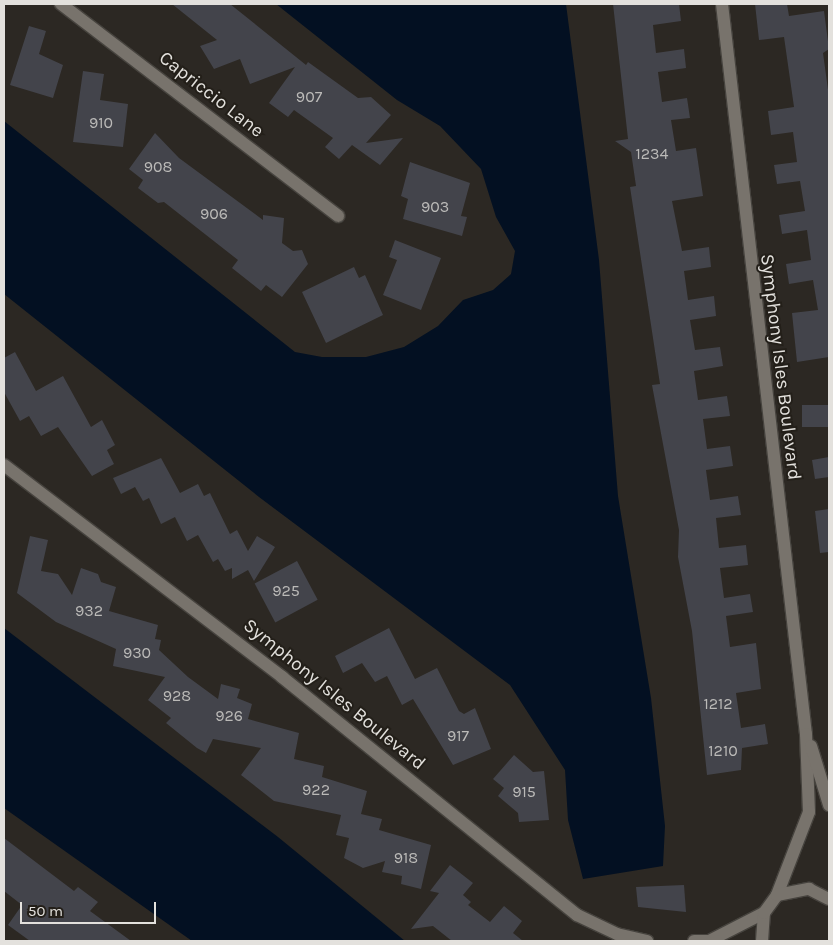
<!DOCTYPE html>
<html>
<head>
<meta charset="utf-8">
<style>
	body { margin:0 }
	#map { position:relative; width:833px; height:945px; overflow:hidden; background:#2c2823; font-family:Karla,sans-serif }
	div>[style] { position:absolute }
	[style*='--x'] { left:calc(var(--x)*1px); top:calc(var(--y)*1px); width:calc(var(--w)*1px); rotate:calc(var(--a)*1deg) }
	.water>* { inset:0; background:#031022 }
	.building>* { inset:0; background:#43444b; transform-origin:0 0 }
	.roads { filter:drop-shadow(1px 0 #46433e) drop-shadow(-1px 0 #46433e) drop-shadow(0 1px #46433e) drop-shadow(0 -1px #46433e) }
	.minor>* { height:12px; margin:-6px; padding:0 6px; transform-origin:6px; border-radius:6px; background:#78736c }
	span { translate:-50% -50%; white-space:nowrap; text-align:center; line-height:1.15; -webkit-text-stroke:4px #231f19; paint-order:stroke }
	.number-label { font-size:16px; color:#bbbab8 }
	.number-label span { -webkit-text-stroke-width:0 }
	.street-label { font-size:19px; color:#e3e1dd }
	.frame { position:absolute; inset:0; border:5px solid #e3e1dd; pointer-events:none }
	.scale { position:absolute; left:20px; top:902px; width:136px; height:22px; box-sizing:border-box; border:2px solid #e3e1dd; border-top:0; padding-left:6px; font-size:15px; line-height:18px; white-space:nowrap; color:#e3e1dd; -webkit-text-stroke:4px #231f19; paint-order:stroke }
</style>
</head>
<body>
<div id="map">
	<div class="water">
		<i style="clip-path:polygon(276px 4px,566px 4px,599px 260px,618px 496px,651px 698px,665px 826px,663px 866px,583px 879px,568px 820px,565px 770px,510px 685px,259px 497px,4px 294px,4px 121px,295px 352px,322px 357px,366px 357px,404px 347px,438px 326px,463px 300px,493px 290px,511px 274px,515px 251px,496px 217px,481px 169px,440px 126px,397px 100px)"></i>
		<i style="clip-path:polygon(4px 628px,278px 837px,405px 941px,192px 941px,4px 808px)"></i>
	</div>
	<div class="building">
		<i style="clip-path:polygon(172px 4px,230px 4px,306px 65px,308px 62px,358px 98px,371px 97px,391px 115px,366px 143px,403px 138px,380px 165px,352px 145px,339px 159px,325px 147px,333px 138px,294px 110px,288px 117px,269px 103px,295px 67px,250px 84px,240px 59px,214px 69px,200px 46px,217px 40px)"></i>
		<i style="clip-path:polygon(613px 4px,679px 4px,681px 21px,653px 25px,656px 53px,684px 49px,686px 68px,658px 72px,662px 102px,687px 98px,690px 118px,671px 120px,676px 151px,696px 148px,703px 196px,672px 201px,682px 251px,709px 247px,711px 267px,684px 271px,688px 300px,714px 296px,716px 316px,690px 320px,695px 350px,720px 347px,723px 366px,694px 371px,698px 400px,727px 396px,730px 416px,703px 419px,707px 449px,730px 446px,733px 466px,706px 470px,710px 500px,738px 496px,741px 515px,716px 518px,719px 548px,746px 545px,748px 565px,720px 568px,724px 598px,750px 594px,753px 612px,726px 616px,730px 647px,756px 643px,761px 689px,736px 693px,741px 728px,765px 724px,768px 744px,742px 748px,741px 770px,707px 775px,692px 631px,678px 557px,679px 530px,652px 385px,660px 384px,630px 187px,636px 186px,631px 152px,615px 141px,628px 139px)"></i>
		<i style="clip-path:polygon(755px 4px,787px 4px,789px 16px,824px 11px,829px 49px,823px 53px,829px 97px,829px 357px,797px 362px,792px 313px,818px 310px,813px 280px,789px 284px,786px 264px,811px 260px,807px 230px,782px 234px,779px 215px,805px 211px,800px 181px,777px 184px,774px 165px,797px 162px,793px 132px,771px 135px,768px 111px,794px 107px,784px 37px,759px 40px)"></i>
		<i style="clip-path:polygon(29px 26px,46px 31px,39px 54px,63px 65px,53px 98px,10px 85px)"></i>
		<i style="clip-path:polygon(83px 71px,104px 74px,100px 100px,128px 104px,123px 147px,73px 142px)"></i>
		<i style="clip-path:polygon(155px 133px,179px 158px,263px 220px,263px 215px,284px 218px,282px 243px,293px 251px,302px 250px,308px 264px,282px 297px,266px 285px,261px 291px,232px 268px,238px 260px,164px 202px,158px 203px,138px 188px,143px 180px,129px 169px)"></i>
		<i style="clip-path:polygon(410px 162px,470px 183px,461px 216px,467px 217px,462px 236px,403px 219px,408px 199px,401px 196px)"></i>
		<i style="clip-path:polygon(395px 240px,441px 258px,421px 310px,383px 295px,397px 260px,389px 257px)"></i>
		<i style="clip-path:polygon(354px 267px,359px 278px,365px 275px,383px 315px,326px 343px,302px 292px)"></i>
		<i style="clip-path:polygon(15px 352px,36px 391px,63px 376px,91px 427px,102px 420px,115px 445px,107px 450px,114px 464px,92px 476px,58px 427px,41px 436px,29px 416px,20px 421px,4px 392px,4px 358px)"></i>
		<i style="left:829px;top:405px;width:22px;height:27px;rotate:90deg"></i>
		<i style="clip-path:polygon(829px 457px,829px 477px,815px 479px,812px 460px)"></i>
		<i style="clip-path:polygon(161px 458px,180px 493px,198px 484px,204px 496px,210px 493px,230px 534px,237px 530px,248px 551px,257px 536px,275px 547px,254px 581px,248px 570px,232px 579px,232px 568px,225px 571px,218px 559px,213px 562px,198px 535px,187px 541px,175px 517px,161px 524px,149px 498px,143px 501px,135px 487px,121px 494px,113px 478px)"></i>
		<i style="clip-path:polygon(829px 509px,829px 552px,820px 553px,815px 511px)"></i>
		<i style="clip-path:polygon(30px 536px,48px 540px,41px 571px,58px 574px,72px 595px,81px 568px,98px 574px,101px 582px,116px 587px,109px 611px,158px 625px,155px 639px,161px 640px,159px 650px,188px 677px,218px 699px,221px 684px,240px 689px,237px 698px,252px 704px,248px 719px,299px 733px,294px 759px,324px 766px,322px 777px,367px 791px,361px 814px,382px 819px,379px 830px,431px 845px,421px 889px,401px 884px,402px 876px,382px 872px,385px 861px,363px 868px,344px 858px,349px 838px,336px 835px,341px 815px,274px 801px,241px 775px,261px 748px,213px 739px,206px 753px,197px 748px,166px 723px,171px 718px,148px 700px,165px 677px,113px 666px,116px 649px,56px 622px,17px 593px)"></i>
		<i style="left:297px;top:561px;width:44px;height:48px;rotate:62deg"></i>
		<i style="clip-path:polygon(389px 628px,415px 679px,437px 668px,459px 711px,464px 714px,475px 708px,491px 749px,453px 765px,413px 699px,402px 705px,387px 676px,375px 682px,362px 663px,343px 673px,335px 656px)"></i>
		<i style="clip-path:polygon(514px 755px,533px 772px,544px 771px,549px 820px,519px 822px,518px 813px,498px 796px,504px 788px,493px 779px)"></i>
		<i style="clip-path:polygon(4px 838px,74px 891px,78px 887px,98px 902px,90px 911px,131px 941px,30px 941px,8px 925px,22px 905px,4px 891px)"></i>
		<i style="clip-path:polygon(450px 865px,473px 883px,463px 895px,471px 902px,468px 905px,490px 922px,504px 906px,522px 921px,513px 933px,523px 941px,452px 941px,433px 926px,411px 929px,439px 893px,430px 891px)"></i>
		<i style="clip-path:polygon(684px 885px,686px 912px,638px 907px,636px 887px)"></i>
	</div>
	<div class="roads">
		<div class="minor">
			<i style="--x:61;--y:4;--w:349;--a:37.4"></i>
			<i style="--x:722;--y:4;--w:735;--a:83.44"></i>
			<i style="--x:806;--y:734;--w:78;--a:87.8"></i>
			<i style="--x:809;--y:812;--w:89;--a:111.1"></i>
			<i style="--x:4;--y:465;--w:350;--a:37.3"></i>
			<i style="--x:282;--y:677;--w:379;--a:38.9"></i>
			<i style="--x:577;--y:915;--w:44;--a:25.4"></i>
			<i style="--x:617;--y:934;--w:31;--a:13"></i>
			<i style="--x:811;--y:746;--w:62;--a:73"></i>
			<i style="--x:711;--y:940;--w:59;--a:-27"></i>
			<i style="--x:694;--y:941;--w:23;--a:0"></i>
			<i style="--x:762;--y:941;--w:28;--a:-86"></i>
			<i style="--x:764;--y:913;--w:22;--a:-54"></i>
			<i style="--x:777;--y:895;--w:33;--a:-11"></i>
			<i style="--x:809;--y:889;--w:22;--a:27"></i>
		</div>
	</div>
	<div class="number-label">
		<span style="left:309px;top:97px">907</span>
		<span style="left:101px;top:123px">910</span>
		<span style="left:652px;top:154px">1234</span>
		<span style="left:158px;top:167px">908</span>
		<span style="left:435px;top:207px">903</span>
		<span style="left:214px;top:214px">906</span>
		<span style="left:286px;top:591px">925</span>
		<span style="left:89px;top:611px">932</span>
		<span style="left:137px;top:653px">930</span>
		<span style="left:177px;top:696px">928</span>
		<span style="left:718px;top:704px">1212</span>
		<span style="left:229px;top:716px">926</span>
		<span style="left:458px;top:736px">917</span>
		<span style="left:723px;top:751px">1210</span>
		<span style="left:316px;top:790px">922</span>
		<span style="left:524px;top:792px">915</span>
		<span style="left:406px;top:858px">918</span>
	</div>
	<div class="street-label">
		<span style="left:211px;top:95px;rotate:38deg">Capriccio Lane</span>
		<span style="left:780px;top:367px;rotate:83deg">Symphony Isles Boulevard</span>
		<span style="left:334px;top:695px;rotate:39deg">Symphony Isles Boulevard</span>
	</div>
	<div class="frame"></div>
	<div class="scale">50 m</div>
</div>
</body>
</html>
